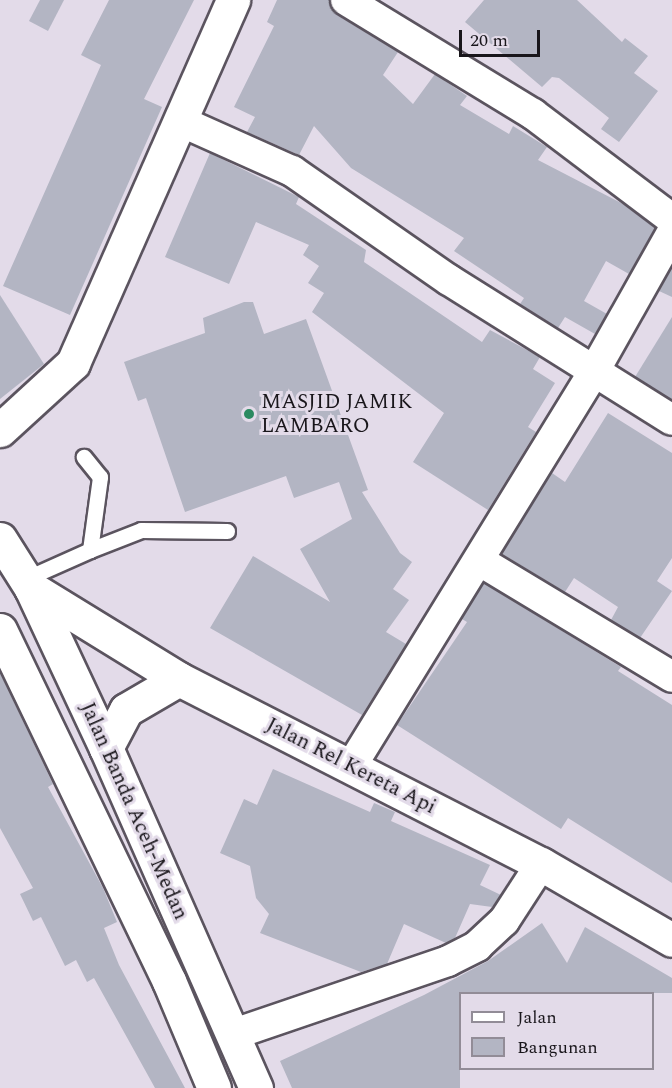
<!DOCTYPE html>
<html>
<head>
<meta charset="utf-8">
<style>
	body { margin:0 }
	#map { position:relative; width:672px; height:1088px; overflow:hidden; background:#e3dbe9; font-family:Spectral,serif }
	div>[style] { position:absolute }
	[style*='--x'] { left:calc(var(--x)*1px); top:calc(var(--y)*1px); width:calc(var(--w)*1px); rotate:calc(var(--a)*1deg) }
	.building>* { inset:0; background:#b3b5c3 }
	.roads { filter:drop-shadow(2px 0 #5b545f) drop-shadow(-2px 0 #5b545f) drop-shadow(0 2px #5b545f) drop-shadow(0 -2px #5b545f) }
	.lane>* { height:15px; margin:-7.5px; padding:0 7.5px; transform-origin:7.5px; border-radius:7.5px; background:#fff }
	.street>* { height:30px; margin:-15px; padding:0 15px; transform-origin:15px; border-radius:15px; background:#fff }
	.secondary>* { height:33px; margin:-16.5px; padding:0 16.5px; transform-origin:16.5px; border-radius:16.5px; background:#fff }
	.highway>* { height:33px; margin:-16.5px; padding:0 16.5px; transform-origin:16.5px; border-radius:16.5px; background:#fff }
	.dots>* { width:16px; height:16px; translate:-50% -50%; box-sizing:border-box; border:3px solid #e3dbe9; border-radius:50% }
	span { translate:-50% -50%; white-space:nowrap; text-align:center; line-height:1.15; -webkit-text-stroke:6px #e3dbe9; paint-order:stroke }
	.poi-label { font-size:21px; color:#19161b }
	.left { translate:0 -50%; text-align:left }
	.street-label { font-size:21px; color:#19161b }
	.legend { position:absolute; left:459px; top:992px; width:195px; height:78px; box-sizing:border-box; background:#e3dbe9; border:2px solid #928c97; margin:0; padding:8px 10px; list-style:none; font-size:18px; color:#19161b }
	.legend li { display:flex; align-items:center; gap:12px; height:30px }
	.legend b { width:30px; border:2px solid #928c97 }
	.scale { position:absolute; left:459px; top:30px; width:81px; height:27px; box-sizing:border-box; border:3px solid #19161b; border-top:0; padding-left:8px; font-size:18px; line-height:21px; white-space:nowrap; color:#19161b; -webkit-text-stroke:4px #e3dbe9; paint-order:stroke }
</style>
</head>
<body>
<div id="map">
	<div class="building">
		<i style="clip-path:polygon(40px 0,64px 0,48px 31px,29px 21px)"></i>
		<i style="clip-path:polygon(109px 0,194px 0,144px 99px,162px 107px,70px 315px,3px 286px,101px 65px,81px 55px)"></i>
		<i style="clip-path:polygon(277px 0,329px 0,337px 15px,398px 52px,383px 75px,413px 104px,435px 74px,467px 96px,460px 105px,509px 134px,513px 126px,547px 147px,538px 160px,625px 205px,655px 228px,629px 274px,606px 261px,584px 301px,607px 314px,595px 334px,565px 317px,558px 328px,520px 304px,524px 298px,454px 251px,464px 238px,351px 168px,314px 126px,299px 155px,247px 132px,255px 117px,234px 107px,274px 26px,267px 22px)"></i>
		<i style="clip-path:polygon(484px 0,577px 0,622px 42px,625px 38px,648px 56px,634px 73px,658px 91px,619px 142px,601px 129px,609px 118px,559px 78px,552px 77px,542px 87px,465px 22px)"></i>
		<i style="clip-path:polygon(210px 153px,299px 197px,296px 204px,366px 250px,364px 262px,482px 342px,490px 330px,540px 357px,533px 369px,555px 383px,528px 427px,536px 432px,488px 510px,413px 462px,444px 413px,312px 312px,324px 293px,308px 283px,319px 266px,303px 255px,309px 245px,256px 222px,229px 284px,165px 257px)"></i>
		<i style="clip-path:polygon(672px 268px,672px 297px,659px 291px)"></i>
		<i style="clip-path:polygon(0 295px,44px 364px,0 399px)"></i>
		<i style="clip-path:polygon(244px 302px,253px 302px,264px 334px,306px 319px,368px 490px,362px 492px,400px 553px,412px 562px,393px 589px,409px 600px,386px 632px,406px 644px,362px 715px,210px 628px,253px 556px,330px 602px,300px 549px,352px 519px,339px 482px,294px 498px,286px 476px,185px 512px,146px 398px,138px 401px,124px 362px,205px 333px,203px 318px)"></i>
		<i style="clip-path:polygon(672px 317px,672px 400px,635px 377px)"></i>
		<i style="clip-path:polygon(608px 413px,672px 453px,672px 558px,657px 581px,672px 591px,640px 638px,611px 620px,618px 607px,574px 578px,565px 592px,502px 554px,552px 473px,565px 482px)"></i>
		<i style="clip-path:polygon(484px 583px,621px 667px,618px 671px,672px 705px,672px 883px,568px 818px,561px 829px,397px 725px,467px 622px,462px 619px)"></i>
		<i style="clip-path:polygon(0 673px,53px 784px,48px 787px,103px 888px,117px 922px,104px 928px,119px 965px,185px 1088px,155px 1088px,94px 978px,87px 982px,76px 960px,65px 966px,41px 917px,33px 921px,20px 894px,33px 888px,0 828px)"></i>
		<i style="clip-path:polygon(273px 769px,370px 812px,374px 803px,395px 812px,391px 821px,490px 865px,480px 885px,501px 895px,492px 907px,470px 904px,455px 938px,446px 943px,404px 924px,387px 964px,361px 972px,260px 933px,269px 914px,256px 898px,250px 866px,220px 853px,244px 799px,257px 805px)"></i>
		<i style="clip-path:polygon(542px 923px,567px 963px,585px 927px,672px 978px,672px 993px,460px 993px,460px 1088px,292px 1088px,280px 1061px,424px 995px,488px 961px)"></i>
	</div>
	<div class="roads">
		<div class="lane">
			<i style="--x:90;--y:550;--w:55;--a:-21.4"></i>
			<i style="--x:141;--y:530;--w:86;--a:0.7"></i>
			<i style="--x:25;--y:579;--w:71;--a:-24"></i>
			<i style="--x:90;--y:550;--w:74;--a:-82.2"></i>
			<i style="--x:100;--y:477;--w:26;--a:-129"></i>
		</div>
		<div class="street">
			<i style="--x:346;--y:0;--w:219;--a:31.4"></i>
			<i style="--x:533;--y:114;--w:174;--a:37.1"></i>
			<i style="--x:180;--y:121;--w:123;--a:24.1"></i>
			<i style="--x:292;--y:171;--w:191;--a:34.8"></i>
			<i style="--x:449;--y:280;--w:263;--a:32.1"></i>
			<i style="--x:480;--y:561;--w:224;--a:31.1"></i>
			<i style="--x:352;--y:765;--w:460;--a:-58.4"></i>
			<i style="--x:593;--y:373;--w:161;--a:-60.6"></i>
			<i style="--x:234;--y:1034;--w:226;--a:-18.8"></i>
			<i style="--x:448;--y:961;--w:33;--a:-27"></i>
			<i style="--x:477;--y:946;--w:37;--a:-43"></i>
			<i style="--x:504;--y:921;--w:68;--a:-57"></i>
		</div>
		<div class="secondary">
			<i style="--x:0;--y:430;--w:99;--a:-42.5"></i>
			<i style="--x:73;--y:363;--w:397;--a:-66.2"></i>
			<i style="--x:31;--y:588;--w:174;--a:31.6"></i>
			<i style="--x:179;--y:679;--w:407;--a:27.1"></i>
			<i style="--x:541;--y:864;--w:151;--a:30.1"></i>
			<i style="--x:106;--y:748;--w:43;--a:-62.2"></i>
			<i style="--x:126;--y:710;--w:61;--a:-30.3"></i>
		</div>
		<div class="highway">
			<i style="--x:0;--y:539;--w:58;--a:57.7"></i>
			<i style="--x:31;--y:588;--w:177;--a:64.9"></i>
			<i style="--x:106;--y:748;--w:372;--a:66.2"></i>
			<i style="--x:0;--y:630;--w:390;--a:64.3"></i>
			<i style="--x:169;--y:981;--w:116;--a:67.2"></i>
		</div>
	</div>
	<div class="dots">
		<i style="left:249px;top:414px;background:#2c8a61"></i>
	</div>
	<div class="poi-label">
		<span class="left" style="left:261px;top:414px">MASJID JAMIK<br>LAMBARO</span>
	</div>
	<div class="street-label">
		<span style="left:351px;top:766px;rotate:27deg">Jalan Rel Kereta Api</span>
		<span style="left:134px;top:811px;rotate:66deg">Jalan Banda Aceh-Medan</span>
	</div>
	<ul class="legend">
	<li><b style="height:8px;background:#fff"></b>Jalan</li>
	<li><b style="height:16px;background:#b3b5c3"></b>Bangunan</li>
	</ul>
	<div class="scale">20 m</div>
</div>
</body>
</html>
